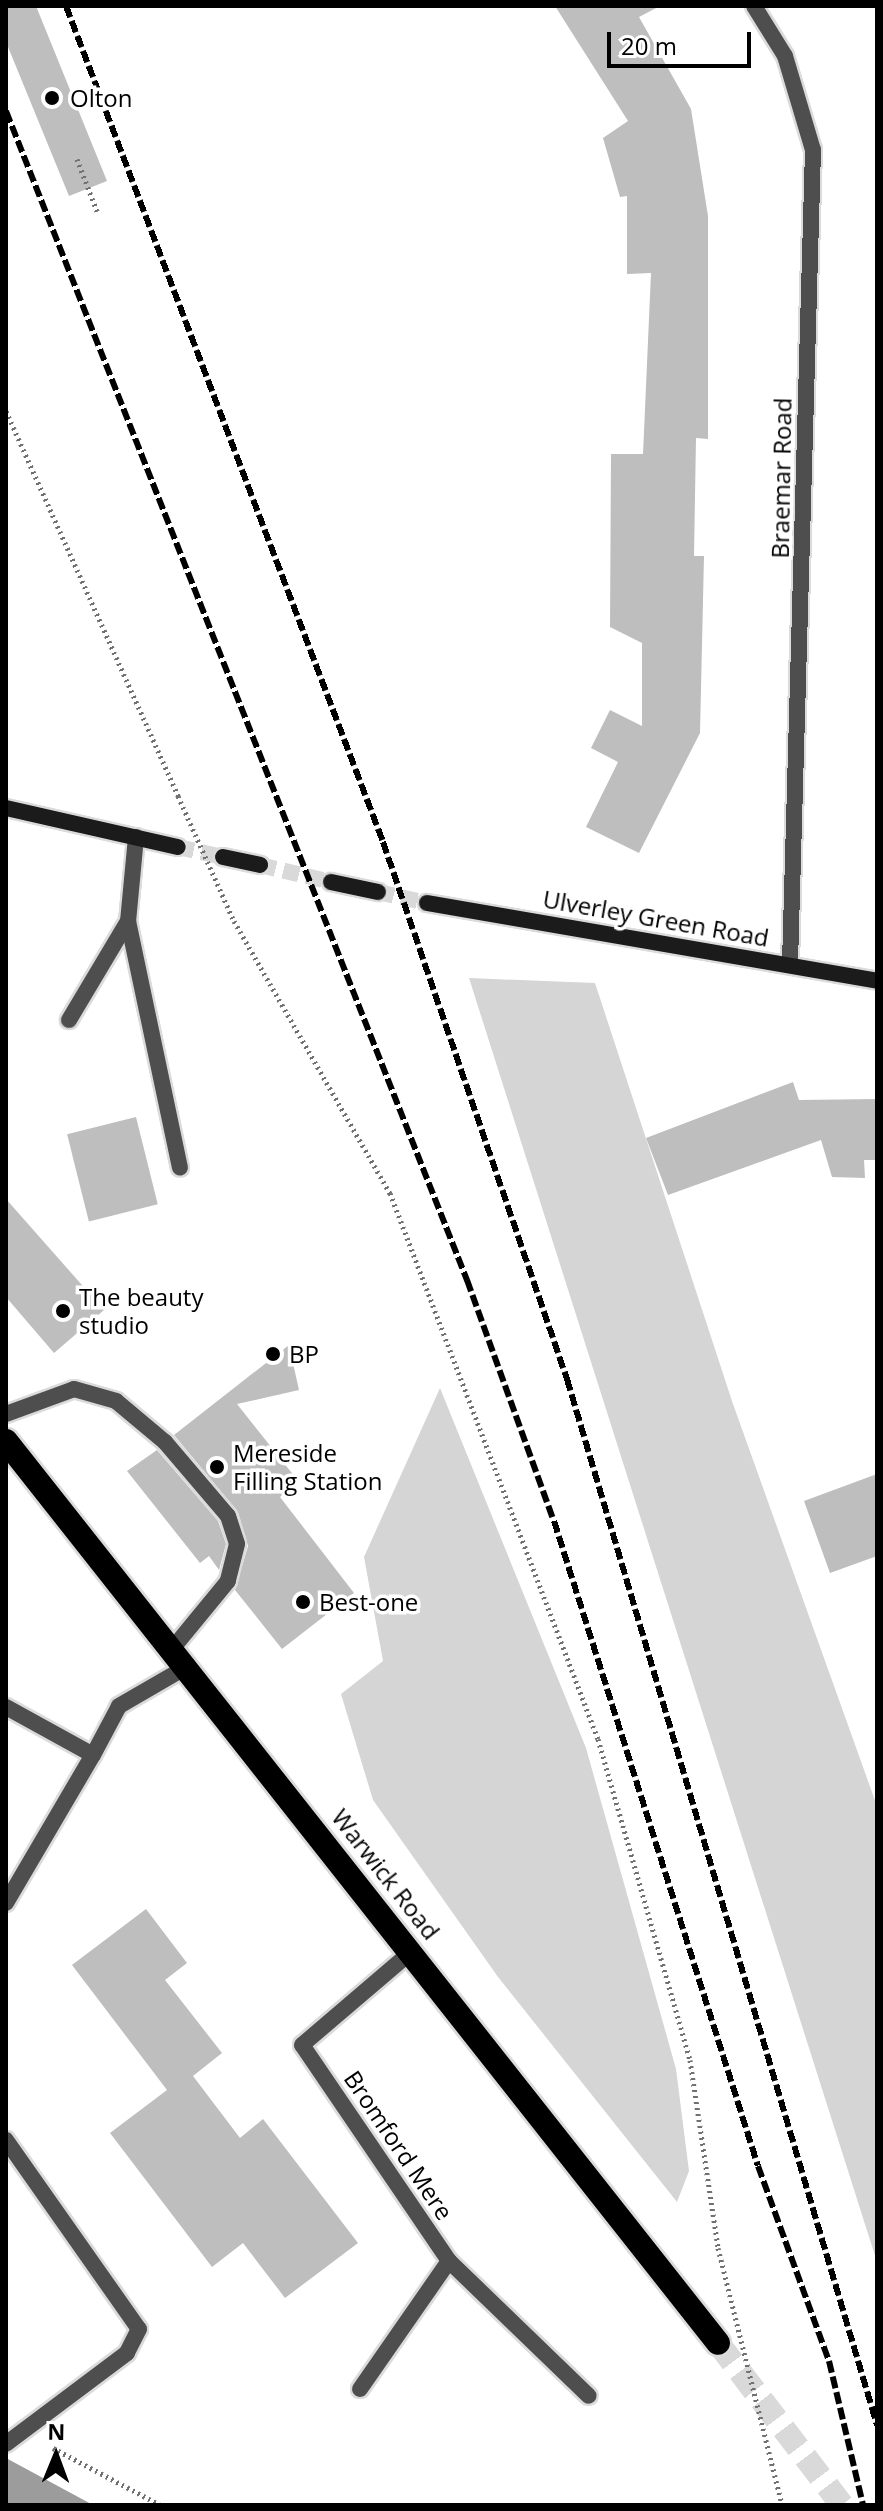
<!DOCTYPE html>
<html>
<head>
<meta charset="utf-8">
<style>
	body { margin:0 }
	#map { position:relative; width:883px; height:2511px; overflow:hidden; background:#fff; font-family:"Open Sans",sans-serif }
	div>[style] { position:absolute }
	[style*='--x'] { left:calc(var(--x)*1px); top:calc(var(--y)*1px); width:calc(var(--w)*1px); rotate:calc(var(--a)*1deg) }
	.green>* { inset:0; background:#d5d5d5 }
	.water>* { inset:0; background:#9c9c9c }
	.building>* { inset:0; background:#bebebe; transform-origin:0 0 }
	.secondary-tunnel>* { height:16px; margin-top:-8px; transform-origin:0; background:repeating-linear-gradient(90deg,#d9d9d9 0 16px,transparent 0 24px) }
	.highway-tunnel>* { height:24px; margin-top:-12px; transform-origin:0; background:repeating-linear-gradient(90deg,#d9d9d9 0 24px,transparent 0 36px) }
	.path>* { height:5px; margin-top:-2.5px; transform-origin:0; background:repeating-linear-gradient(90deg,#707070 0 2px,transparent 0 6px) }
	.roads { filter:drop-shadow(2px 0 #dbdbdb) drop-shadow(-2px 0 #dbdbdb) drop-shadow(0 2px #dbdbdb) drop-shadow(0 -2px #dbdbdb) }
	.lane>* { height:16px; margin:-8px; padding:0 8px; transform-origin:8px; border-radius:8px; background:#4e4e4e }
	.street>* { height:16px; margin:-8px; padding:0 8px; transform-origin:8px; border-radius:8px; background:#4e4e4e }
	.secondary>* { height:16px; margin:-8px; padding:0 8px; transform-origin:8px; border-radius:8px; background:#1b1b1b }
	.highway>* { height:24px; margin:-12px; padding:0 12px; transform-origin:12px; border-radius:12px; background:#000 }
	.rail>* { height:6px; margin-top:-3px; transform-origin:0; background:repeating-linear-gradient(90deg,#000 0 12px,transparent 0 16px) }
	.path-bridge>* { height:5px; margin-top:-2.5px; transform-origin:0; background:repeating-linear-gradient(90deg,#707070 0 2px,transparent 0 6px) }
	.dots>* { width:22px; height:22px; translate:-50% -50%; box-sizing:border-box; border:4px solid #fff; border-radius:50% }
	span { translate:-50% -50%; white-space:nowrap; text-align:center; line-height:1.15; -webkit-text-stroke:7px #fff; paint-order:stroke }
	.poi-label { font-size:24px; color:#000 }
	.left { translate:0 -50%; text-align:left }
	.street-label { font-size:24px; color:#000 }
	.frame { position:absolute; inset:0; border:8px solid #000; pointer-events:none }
	.north { position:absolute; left:16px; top:2415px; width:80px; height:80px; -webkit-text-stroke:6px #fff; paint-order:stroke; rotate:1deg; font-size:22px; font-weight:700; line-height:32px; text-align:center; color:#000 }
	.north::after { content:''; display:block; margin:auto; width:28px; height:36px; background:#000; clip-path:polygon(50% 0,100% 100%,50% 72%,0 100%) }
	.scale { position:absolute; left:607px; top:32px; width:144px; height:36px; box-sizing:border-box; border:4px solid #000; border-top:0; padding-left:10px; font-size:24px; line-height:28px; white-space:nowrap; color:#000; -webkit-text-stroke:6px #fff; paint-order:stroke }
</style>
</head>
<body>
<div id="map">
	<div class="green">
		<i style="clip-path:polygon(469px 978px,595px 983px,733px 1404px,877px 1806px,877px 2262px)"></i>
		<i style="clip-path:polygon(440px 1388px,586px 1748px,676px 2069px,689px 2171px,677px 2202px,498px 1977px,373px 1800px,341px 1694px,383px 1661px,364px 1557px)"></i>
	</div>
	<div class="water">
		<i style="clip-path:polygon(6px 2458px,93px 2505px,6px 2505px)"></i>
	</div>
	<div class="building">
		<i style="clip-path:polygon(6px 6px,36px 6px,107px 181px,69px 196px,6px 42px)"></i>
		<i style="clip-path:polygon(555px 6px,660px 6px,639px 17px,691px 109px,708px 216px,708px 439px,696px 438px,694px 556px,704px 556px,700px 733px,639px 853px,586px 827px,618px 762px,591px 748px,610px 710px,642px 726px,642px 643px,610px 627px,611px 454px,643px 454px,651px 273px,627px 274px,627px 196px,620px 197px,603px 138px,628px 121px)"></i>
		<i style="clip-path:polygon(793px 1082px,799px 1100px,877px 1099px,877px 1160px,864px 1160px,865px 1178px,832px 1177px,821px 1140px,668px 1195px,646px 1138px)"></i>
		<i style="left:136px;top:1117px;width:90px;height:71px;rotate:76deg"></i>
		<i style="clip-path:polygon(6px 1199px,104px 1310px,54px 1353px,6px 1297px)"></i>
		<i style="clip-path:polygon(289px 1345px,299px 1390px,237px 1404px,299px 1482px,280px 1497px,354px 1593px,282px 1649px,235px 1590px,248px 1546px,238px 1512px,174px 1435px)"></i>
		<i style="clip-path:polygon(157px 1450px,218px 1521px,226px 1544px,219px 1570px,209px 1556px,200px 1563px,127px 1471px)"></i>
		<i style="clip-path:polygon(877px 1474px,877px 1556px,830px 1573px,804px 1501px)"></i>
		<i style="clip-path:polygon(146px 1909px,187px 1963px,165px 1980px,222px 2053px,193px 2076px,240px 2138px,263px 2119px,358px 2243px,285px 2298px,243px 2243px,212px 2267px,110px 2133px,167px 2090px,72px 1965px)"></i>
	</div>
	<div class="secondary-tunnel">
		<i style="--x:178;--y:847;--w:46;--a:12.5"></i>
		<i style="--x:260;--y:865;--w:73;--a:13.5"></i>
		<i style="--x:378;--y:892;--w:50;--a:12.7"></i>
	</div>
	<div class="highway-tunnel">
		<i style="--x:718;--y:2343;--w:204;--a:52.6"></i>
	</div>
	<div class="path">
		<i style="--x:77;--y:159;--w:56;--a:69"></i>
		<i style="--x:6;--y:411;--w:422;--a:65.9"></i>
		<i style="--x:234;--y:921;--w:314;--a:60.2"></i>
		<i style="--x:390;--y:1193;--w:584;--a:69.15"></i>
		<i style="--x:598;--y:1739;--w:334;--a:74"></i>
		<i style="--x:690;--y:2060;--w:190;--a:81.5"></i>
		<i style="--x:53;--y:2448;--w:121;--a:28"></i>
	</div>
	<div class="roads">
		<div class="lane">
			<i style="--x:136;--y:837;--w:84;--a:95.4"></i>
			<i style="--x:128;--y:921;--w:252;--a:78.1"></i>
			<i style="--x:69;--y:1020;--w:115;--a:-59.2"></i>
			<i style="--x:6;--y:1414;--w:72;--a:-20.2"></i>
			<i style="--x:74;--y:1389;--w:44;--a:15.9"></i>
			<i style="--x:116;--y:1401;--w:64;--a:39.9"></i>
			<i style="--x:165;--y:1442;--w:97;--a:49.6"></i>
			<i style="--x:228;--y:1516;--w:29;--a:72"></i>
			<i style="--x:237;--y:1544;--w:38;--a:104"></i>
			<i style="--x:228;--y:1581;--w:87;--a:129.4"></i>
			<i style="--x:6;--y:1903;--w:172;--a:-59.6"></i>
			<i style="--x:6;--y:2140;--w:231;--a:54.9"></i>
			<i style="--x:139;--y:2329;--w:27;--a:117"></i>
			<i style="--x:127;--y:2353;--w:151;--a:143.1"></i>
			<i style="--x:449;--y:2261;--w:194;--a:44"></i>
		</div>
		<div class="street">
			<i style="--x:754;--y:6;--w:59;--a:58.2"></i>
			<i style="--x:785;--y:56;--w:98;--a:73.4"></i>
			<i style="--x:813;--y:150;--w:815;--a:91.62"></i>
			<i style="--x:6;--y:1707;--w:99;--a:28.9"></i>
			<i style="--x:93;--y:1755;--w:55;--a:-62"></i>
			<i style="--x:119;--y:1706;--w:80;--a:-30.1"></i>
			<i style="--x:360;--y:2389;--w:156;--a:-55.2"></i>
			<i style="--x:449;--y:2261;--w:261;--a:-124.2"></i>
			<i style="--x:302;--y:2045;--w:143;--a:-40.5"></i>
		</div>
		<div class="secondary">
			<i style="--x:6;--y:808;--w:176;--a:12.8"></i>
			<i style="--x:223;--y:857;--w:38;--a:12"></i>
			<i style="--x:331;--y:882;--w:48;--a:12"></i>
			<i style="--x:427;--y:903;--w:457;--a:9.8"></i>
		</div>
		<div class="highway">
			<i style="--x:6;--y:1441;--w:1149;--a:51.71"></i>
		</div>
	</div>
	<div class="rail">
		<i style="--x:66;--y:6;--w:894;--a:69.23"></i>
		<i style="--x:383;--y:842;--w:568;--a:71.09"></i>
		<i style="--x:567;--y:1379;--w:1091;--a:73.49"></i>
		<i style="--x:6;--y:111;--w:1257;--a:68.48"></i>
		<i style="--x:467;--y:1280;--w:256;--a:70.2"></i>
		<i style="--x:554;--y:1521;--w:676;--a:72.45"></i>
		<i style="--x:758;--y:2166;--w:208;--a:70"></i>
		<i style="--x:829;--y:2361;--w:148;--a:76.7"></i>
	</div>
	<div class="path-bridge">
		<i style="--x:178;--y:796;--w:137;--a:65.9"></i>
		<i style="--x:718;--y:2248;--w:265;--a:76"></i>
	</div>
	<div class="dots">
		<i style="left:52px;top:98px;background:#000"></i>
		<i style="left:63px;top:1311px;background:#000"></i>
		<i style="left:273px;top:1354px;background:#000"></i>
		<i style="left:217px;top:1467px;background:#000"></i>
		<i style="left:303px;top:1602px;background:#000"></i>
	</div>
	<div class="poi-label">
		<span class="left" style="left:70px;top:98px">Olton</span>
		<span class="left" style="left:79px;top:1311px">The beauty<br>studio</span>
		<span class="left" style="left:289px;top:1354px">BP</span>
		<span class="left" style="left:233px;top:1467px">Mereside<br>Filling Station</span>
		<span class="left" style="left:319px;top:1602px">Best-one</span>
	</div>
	<div class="street-label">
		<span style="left:781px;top:478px;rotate:-89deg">Braemar Road</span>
		<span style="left:656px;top:918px;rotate:10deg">Ulverley Green Road</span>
		<span style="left:386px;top:1874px;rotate:52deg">Warwick Road</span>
		<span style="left:399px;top:2145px;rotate:56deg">Bromford Mere</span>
	</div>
	<div class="frame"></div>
	<div class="north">N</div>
	<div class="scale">20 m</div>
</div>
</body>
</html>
